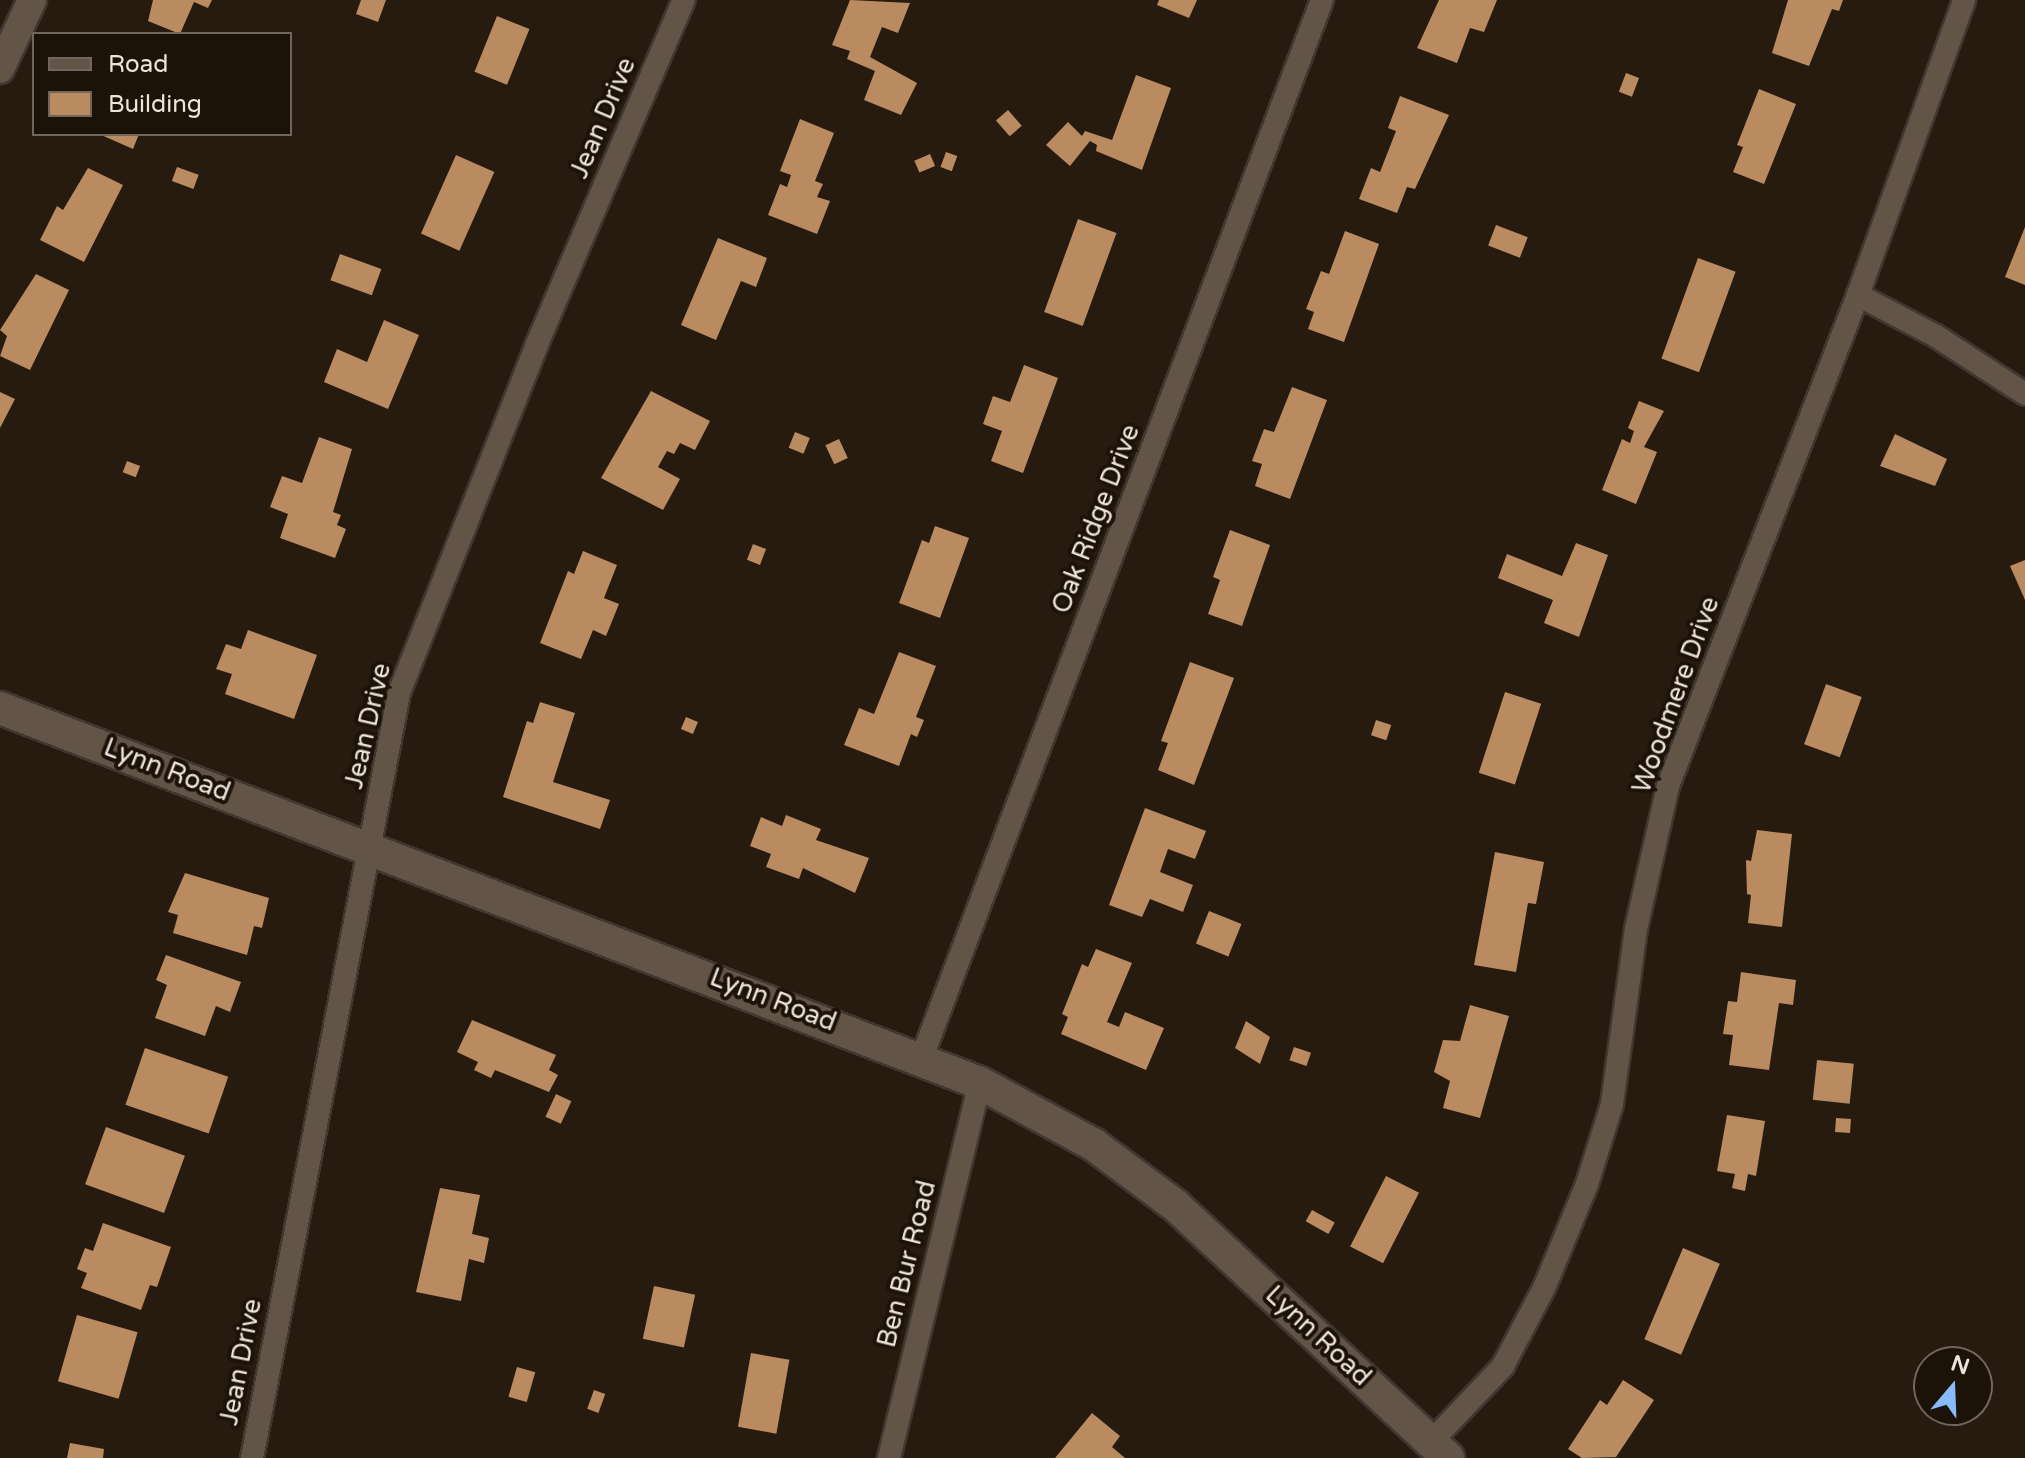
<!DOCTYPE html>
<html>
<head>
<meta charset="utf-8">
<style>
	body { margin:0 }
	#map { position:relative; width:2025px; height:1458px; overflow:hidden; background:#271b10; font-family:"Varela Round",sans-serif }
	div>[style] { position:absolute }
	[style*='--x'] { left:calc(var(--x)*1px); top:calc(var(--y)*1px); width:calc(var(--w)*1px); rotate:calc(var(--a)*1deg) }
	.building>* { inset:0; background:#ba8b61; transform-origin:0 0 }
	.roads { filter:drop-shadow(2px 0 #403731) drop-shadow(-2px 0 #403731) drop-shadow(0 2px #403731) drop-shadow(0 -2px #403731) }
	.minor>* { height:22px; margin:-11px; padding:0 11px; transform-origin:11px; border-radius:11px; background:#635448 }
	.tertiary>* { height:28px; margin:-14px; padding:0 14px; transform-origin:14px; border-radius:14px; background:#635448 }
	.secondary>* { height:32px; margin:-16px; padding:0 16px; transform-origin:16px; border-radius:16px; background:#635448 }
	span { translate:-50% -50%; white-space:nowrap; text-align:center; line-height:1.15; -webkit-text-stroke:8px #1d1207; paint-order:stroke }
	.street-label { font-size:26px; color:#ede4dd }
	.legend { position:absolute; left:32px; top:32px; width:260px; height:104px; box-sizing:border-box; background:#1d1207; border:2px solid #70665d; margin:0; padding:10px 14px; list-style:none; font-size:24px; color:#ede4dd }
	.legend li { display:flex; align-items:center; gap:16px; height:40px }
	.legend b { width:40px; border:2px solid #70665d }
	.north { position:absolute; left:1913px; top:1346px; width:80px; height:80px; box-sizing:border-box; background:#1d1207; border:2px solid #70665d; border-radius:50%; rotate:19deg; font-size:22px; font-weight:700; line-height:32px; text-align:center; color:#ede4dd }
	.north::after { content:''; display:block; margin:auto; width:28px; height:36px; background:#87bbfb; clip-path:polygon(50% 0,100% 100%,50% 72%,0 100%) }
</style>
</head>
<body>
<div id="map">
	<div class="building">
		<i style="clip-path:polygon(153px 0,212px 0,208px 8px,194px 2px,180px 34px,148px 21px)"></i>
		<i style="clip-path:polygon(361px 0,386px 0,378px 22px,356px 14px)"></i>
		<i style="clip-path:polygon(850px 0,910px 3px,898px 33px,882px 27px,870px 57px,917px 83px,901px 115px,864px 100px,875px 71px,847px 59px,850px 51px,832px 45px)"></i>
		<i style="clip-path:polygon(1159px 0,1197px 0,1189px 18px,1157px 5px)"></i>
		<i style="clip-path:polygon(1439px 0,1497px 0,1484px 32px,1470px 28px,1457px 63px,1417px 48px)"></i>
		<i style="clip-path:polygon(1788px 0,1843px 0,1839px 11px,1832px 9px,1809px 66px,1772px 53px)"></i>
		<i style="left:497px;top:16px;width:35px;height:60px;rotate:22deg"></i>
		<i style="left:1626px;top:73px;width:14px;height:20px;rotate:21deg"></i>
		<i style="clip-path:polygon(1136px 75px,1171px 88px,1142px 170px,1096px 151px,1097px 145px,1090px 141px,1070px 166px,1046px 145px,1068px 122px,1082px 136px,1085px 131px,1112px 140px)"></i>
		<i style="clip-path:polygon(1759px 89px,1796px 104px,1764px 184px,1733px 172px,1743px 147px,1737px 145px)"></i>
		<i style="clip-path:polygon(1400px 96px,1449px 115px,1415px 189px,1407px 187px,1397px 213px,1359px 199px,1371px 168px,1380px 172px,1396px 131px,1388px 128px)"></i>
		<i style="left:1008px;top:110px;width:21px;height:16px;rotate:49deg"></i>
		<i style="clip-path:polygon(800px 119px,834px 133px,815px 181px,823px 184px,817px 197px,830px 201px,817px 234px,768px 215px,780px 184px,787px 187px,791px 175px,780px 171px)"></i>
		<i style="clip-path:polygon(99px 134px,139px 134px,133px 149px)"></i>
		<i style="left:946px;top:152px;width:12px;height:16px;rotate:20deg"></i>
		<i style="left:930px;top:154px;width:13px;height:17px;rotate:67deg"></i>
		<i style="left:456px;top:155px;width:42px;height:86px;rotate:24deg"></i>
		<i style="left:177px;top:167px;width:23px;height:15px;rotate:20deg"></i>
		<i style="clip-path:polygon(88px 168px,123px 185px,84px 262px,40px 240px,57px 206px,63px 210px)"></i>
		<i style="left:1078px;top:219px;width:41px;height:99px;rotate:20deg"></i>
		<i style="left:1496px;top:225px;width:34px;height:22px;rotate:21deg"></i>
		<i style="clip-path:polygon(2025px 227px,2025px 285px,2005px 277px)"></i>
		<i style="clip-path:polygon(1345px 231px,1379px 244px,1344px 342px,1308px 329px,1314px 312px,1306px 309px,1321px 271px,1329px 274px)"></i>
		<i style="clip-path:polygon(718px 238px,767px 258px,756px 287px,741px 281px,716px 340px,681px 325px)"></i>
		<i style="left:340px;top:254px;width:44px;height:28px;rotate:20deg"></i>
		<i style="left:1698px;top:258px;width:40px;height:107px;rotate:20deg"></i>
		<i style="clip-path:polygon(36px 274px,69px 290px,30px 370px,0 356px,7px 336px,0 330px)"></i>
		<i style="clip-path:polygon(384px 320px,419px 335px,388px 409px,324px 382px,337px 349px,367px 362px)"></i>
		<i style="clip-path:polygon(1024px 365px,1058px 378px,1023px 473px,991px 461px,1002px 431px,983px 424px,993px 396px,1010px 402px)"></i>
		<i style="clip-path:polygon(1292px 387px,1327px 400px,1290px 499px,1255px 486px,1262px 464px,1252px 461px,1264px 429px,1274px 432px)"></i>
		<i style="clip-path:polygon(651px 391px,710px 421px,695px 450px,680px 443px,674px 454px,667px 451px,658px 467px,680px 479px,663px 510px,601px 478px)"></i>
		<i style="clip-path:polygon(0 392px,15px 399px,0 428px)"></i>
		<i style="clip-path:polygon(1639px 401px,1664px 411px,1644px 447px,1657px 452px,1636px 504px,1602px 490px,1622px 439px,1630px 443px,1634px 431px,1628px 428px)"></i>
		<i style="left:795px;top:432px;width:16px;height:17px;rotate:22deg"></i>
		<i style="clip-path:polygon(1895px 434px,1947px 459px,1935px 486px,1880px 466px)"></i>
		<i style="clip-path:polygon(319px 437px,352px 449px,333px 512px,341px 515px,337px 525px,346px 529px,335px 558px,280px 538px,288px 514px,270px 507px,282px 476px,302px 483px)"></i>
		<i style="left:839px;top:439px;width:21px;height:15px;rotate:65deg"></i>
		<i style="left:127px;top:461px;width:14px;height:12px;rotate:21deg"></i>
		<i style="clip-path:polygon(935px 526px,969px 538px,940px 618px,899px 603px,922px 540px,929px 543px)"></i>
		<i style="clip-path:polygon(1230px 530px,1270px 545px,1242px 626px,1208px 614px,1220px 580px,1213px 577px)"></i>
		<i style="clip-path:polygon(1576px 543px,1608px 555px,1579px 637px,1544px 623px,1553px 600px,1498px 578px,1507px 554px,1562px 576px)"></i>
		<i style="left:753px;top:544px;width:14px;height:17px;rotate:21deg"></i>
		<i style="clip-path:polygon(583px 551px,617px 565px,604px 598px,619px 604px,606px 636px,593px 630px,581px 659px,540px 643px,568px 571px,574px 574px)"></i>
		<i style="clip-path:polygon(2025px 560px,2025px 600px,2010px 566px)"></i>
		<i style="clip-path:polygon(248px 630px,317px 655px,294px 719px,225px 694px,232px 674px,216px 669px,226px 644px,241px 649px)"></i>
		<i style="clip-path:polygon(899px 652px,936px 666px,916px 717px,924px 720px,922px 725px,917px 737px,911px 734px,899px 766px,844px 745px,859px 708px,874px 714px)"></i>
		<i style="clip-path:polygon(1190px 662px,1234px 678px,1194px 785px,1158px 770px,1168px 743px,1161px 741px)"></i>
		<i style="left:1826px;top:684px;width:38px;height:64px;rotate:20deg"></i>
		<i style="left:1505px;top:692px;width:38px;height:85px;rotate:18deg"></i>
		<i style="clip-path:polygon(540px 702px,575px 713px,553px 782px,610px 800px,600px 829px,503px 797px,527px 721px,533px 723px)"></i>
		<i style="left:686px;top:717px;width:13px;height:13px;rotate:23deg"></i>
		<i style="left:1376px;top:720px;width:16px;height:16px;rotate:18deg"></i>
		<i style="clip-path:polygon(1145px 808px,1206px 831px,1195px 859px,1168px 849px,1160px 872px,1193px 885px,1183px 912px,1150px 899px,1142px 917px,1109px 905px)"></i>
		<i style="clip-path:polygon(786px 815px,821px 829px,816px 840px,869px 858px,855px 893px,803px 868px,799px 879px,766px 867px,771px 854px,750px 846px,761px 817px,782px 826px)"></i>
		<i style="clip-path:polygon(1757px 830px,1792px 834px,1782px 927px,1748px 923px,1751px 895px,1747px 894px,1746px 860px,1751px 861px)"></i>
		<i style="clip-path:polygon(1495px 852px,1544px 862px,1536px 904px,1528px 903px,1516px 972px,1474px 965px)"></i>
		<i style="clip-path:polygon(185px 873px,269px 898px,262px 928px,254px 926px,247px 955px,173px 933px,178px 915px,168px 912px)"></i>
		<i style="left:1209px;top:911px;width:35px;height:35px;rotate:22deg"></i>
		<i style="clip-path:polygon(1096px 949px,1132px 963px,1107px 1022px,1119px 1027px,1125px 1012px,1164px 1028px,1146px 1070px,1061px 1034px,1068px 1017px,1062px 1014px,1082px 964px,1088px 967px)"></i>
		<i style="clip-path:polygon(166px 955px,241px 982px,230px 1012px,216px 1006px,205px 1036px,155px 1018px,167px 985px,156px 980px)"></i>
		<i style="clip-path:polygon(1741px 972px,1796px 980px,1793px 1005px,1779px 1003px,1769px 1070px,1729px 1065px,1733px 1035px,1723px 1034px,1728px 1001px,1737px 1002px)"></i>
		<i style="clip-path:polygon(1470px 1005px,1509px 1016px,1480px 1118px,1443px 1108px,1450px 1081px,1434px 1072px,1443px 1040px,1460px 1041px)"></i>
		<i style="clip-path:polygon(472px 1020px,556px 1055px,549px 1070px,558px 1075px,549px 1092px,495px 1070px,491px 1078px,474px 1070px,478px 1062px,457px 1052px)"></i>
		<i style="clip-path:polygon(1246px 1021px,1270px 1037px,1260px 1064px,1235px 1048px)"></i>
		<i style="left:1294px;top:1047px;width:18px;height:14px;rotate:19deg"></i>
		<i style="left:145px;top:1048px;width:88px;height:60px;rotate:19deg"></i>
		<i style="left:1817px;top:1060px;width:37px;height:40px;rotate:6deg"></i>
		<i style="left:556px;top:1094px;width:17px;height:25px;rotate:25deg"></i>
		<i style="clip-path:polygon(1727px 1115px,1765px 1121px,1756px 1176px,1748px 1174px,1745px 1191px,1732px 1188px,1735px 1174px,1717px 1171px)"></i>
		<i style="left:1836px;top:1118px;width:15px;height:14px;rotate:4deg"></i>
		<i style="left:106px;top:1127px;width:84px;height:61px;rotate:20deg"></i>
		<i style="left:1386px;top:1176px;width:37px;height:79px;rotate:27deg"></i>
		<i style="clip-path:polygon(440px 1188px,480px 1195px,472px 1234px,489px 1238px,484px 1263px,469px 1259px,461px 1301px,416px 1292px)"></i>
		<i style="left:1312px;top:1210px;width:26px;height:13px;rotate:29deg"></i>
		<i style="clip-path:polygon(103px 1223px,171px 1247px,157px 1287px,150px 1285px,141px 1310px,81px 1288px,87px 1273px,77px 1269px,85px 1248px,93px 1251px)"></i>
		<i style="left:1683px;top:1248px;width:40px;height:99px;rotate:23deg"></i>
		<i style="left:654px;top:1286px;width:42px;height:54px;rotate:12deg"></i>
		<i style="left:77px;top:1315px;width:63px;height:69px;rotate:16deg"></i>
		<i style="left:751px;top:1353px;width:39px;height:75px;rotate:10deg"></i>
		<i style="left:517px;top:1367px;width:19px;height:31px;rotate:16deg"></i>
		<i style="clip-path:polygon(1623px 1380px,1654px 1400px,1616px 1457px,1582px 1458px,1568px 1449px,1600px 1400px,1607px 1405px)"></i>
		<i style="left:594px;top:1390px;width:12px;height:20px;rotate:20deg"></i>
		<i style="clip-path:polygon(1092px 1413px,1120px 1436px,1112px 1447px,1125px 1458px,1055px 1458px)"></i>
		<i style="clip-path:polygon(70px 1443px,104px 1449px,103px 1458px,67px 1458px)"></i>
	</div>
	<div class="roads">
		<div class="minor">
			<i style="--x:1858;--y:295;--w:88;--a:27.7"></i>
			<i style="--x:1936;--y:336;--w:106;--a:33.1"></i>
			<i style="--x:922;--y:1057;--w:1130;--a:-69.27"></i>
			<i style="--x:1431;--y:1442;--w:105;--a:-46.5"></i>
			<i style="--x:1503;--y:1366;--w:90;--a:-62.3"></i>
			<i style="--x:1545;--y:1286;--w:110;--a:-67.6"></i>
			<i style="--x:1587;--y:1184;--w:84;--a:-72.6"></i>
			<i style="--x:1612;--y:1104;--w:177;--a:-82.2"></i>
			<i style="--x:1636;--y:929;--w:147;--a:-77.4"></i>
			<i style="--x:1668;--y:786;--w:526;--a:-68.85"></i>
			<i style="--x:1858;--y:295;--w:313;--a:-70.2"></i>
			<i style="--x:252;--y:1458;--w:779;--a:-79.12"></i>
			<i style="--x:399;--y:693;--w:375;--a:-68.4"></i>
			<i style="--x:537;--y:344;--w:374;--a:-66.9"></i>
			<i style="--x:889;--y:1458;--w:386;--a:-76.4"></i>
		</div>
		<div class="tertiary">
			<i style="--x:0;--y:69;--w:76;--a:-65.1"></i>
		</div>
		<div class="secondary">
			<i style="--x:0;--y:708;--w:1049;--a:20.94"></i>
			<i style="--x:980;--y:1083;--w:130;--a:28.5"></i>
			<i style="--x:1094;--y:1145;--w:102;--a:36.6"></i>
			<i style="--x:1176;--y:1206;--w:371;--a:42.8"></i>
		</div>
	</div>
	<div class="street-label">
		<span style="left:603px;top:118px;rotate:-67deg">Jean Drive</span>
		<span style="left:1096px;top:519px;rotate:-69deg">Oak Ridge Drive</span>
		<span style="left:1676px;top:695px;rotate:-70deg">Woodmere Drive</span>
		<span style="left:368px;top:726px;rotate:-77deg">Jean Drive</span>
		<span style="left:167px;top:770px;rotate:21deg">Lynn Road</span>
		<span style="left:773px;top:1000px;rotate:21deg">Lynn Road</span>
		<span style="left:907px;top:1264px;rotate:-76deg">Ben Bur Road</span>
		<span style="left:1318px;top:1336px;rotate:43deg">Lynn Road</span>
		<span style="left:241px;top:1362px;rotate:-79deg">Jean Drive</span>
	</div>
	<ul class="legend">
	<li><b style="height:10px;background:#635448"></b>Road</li>
	<li><b style="height:22px;background:#ba8b61"></b>Building</li>
	</ul>
	<div class="north">N</div>
</div>
</body>
</html>
